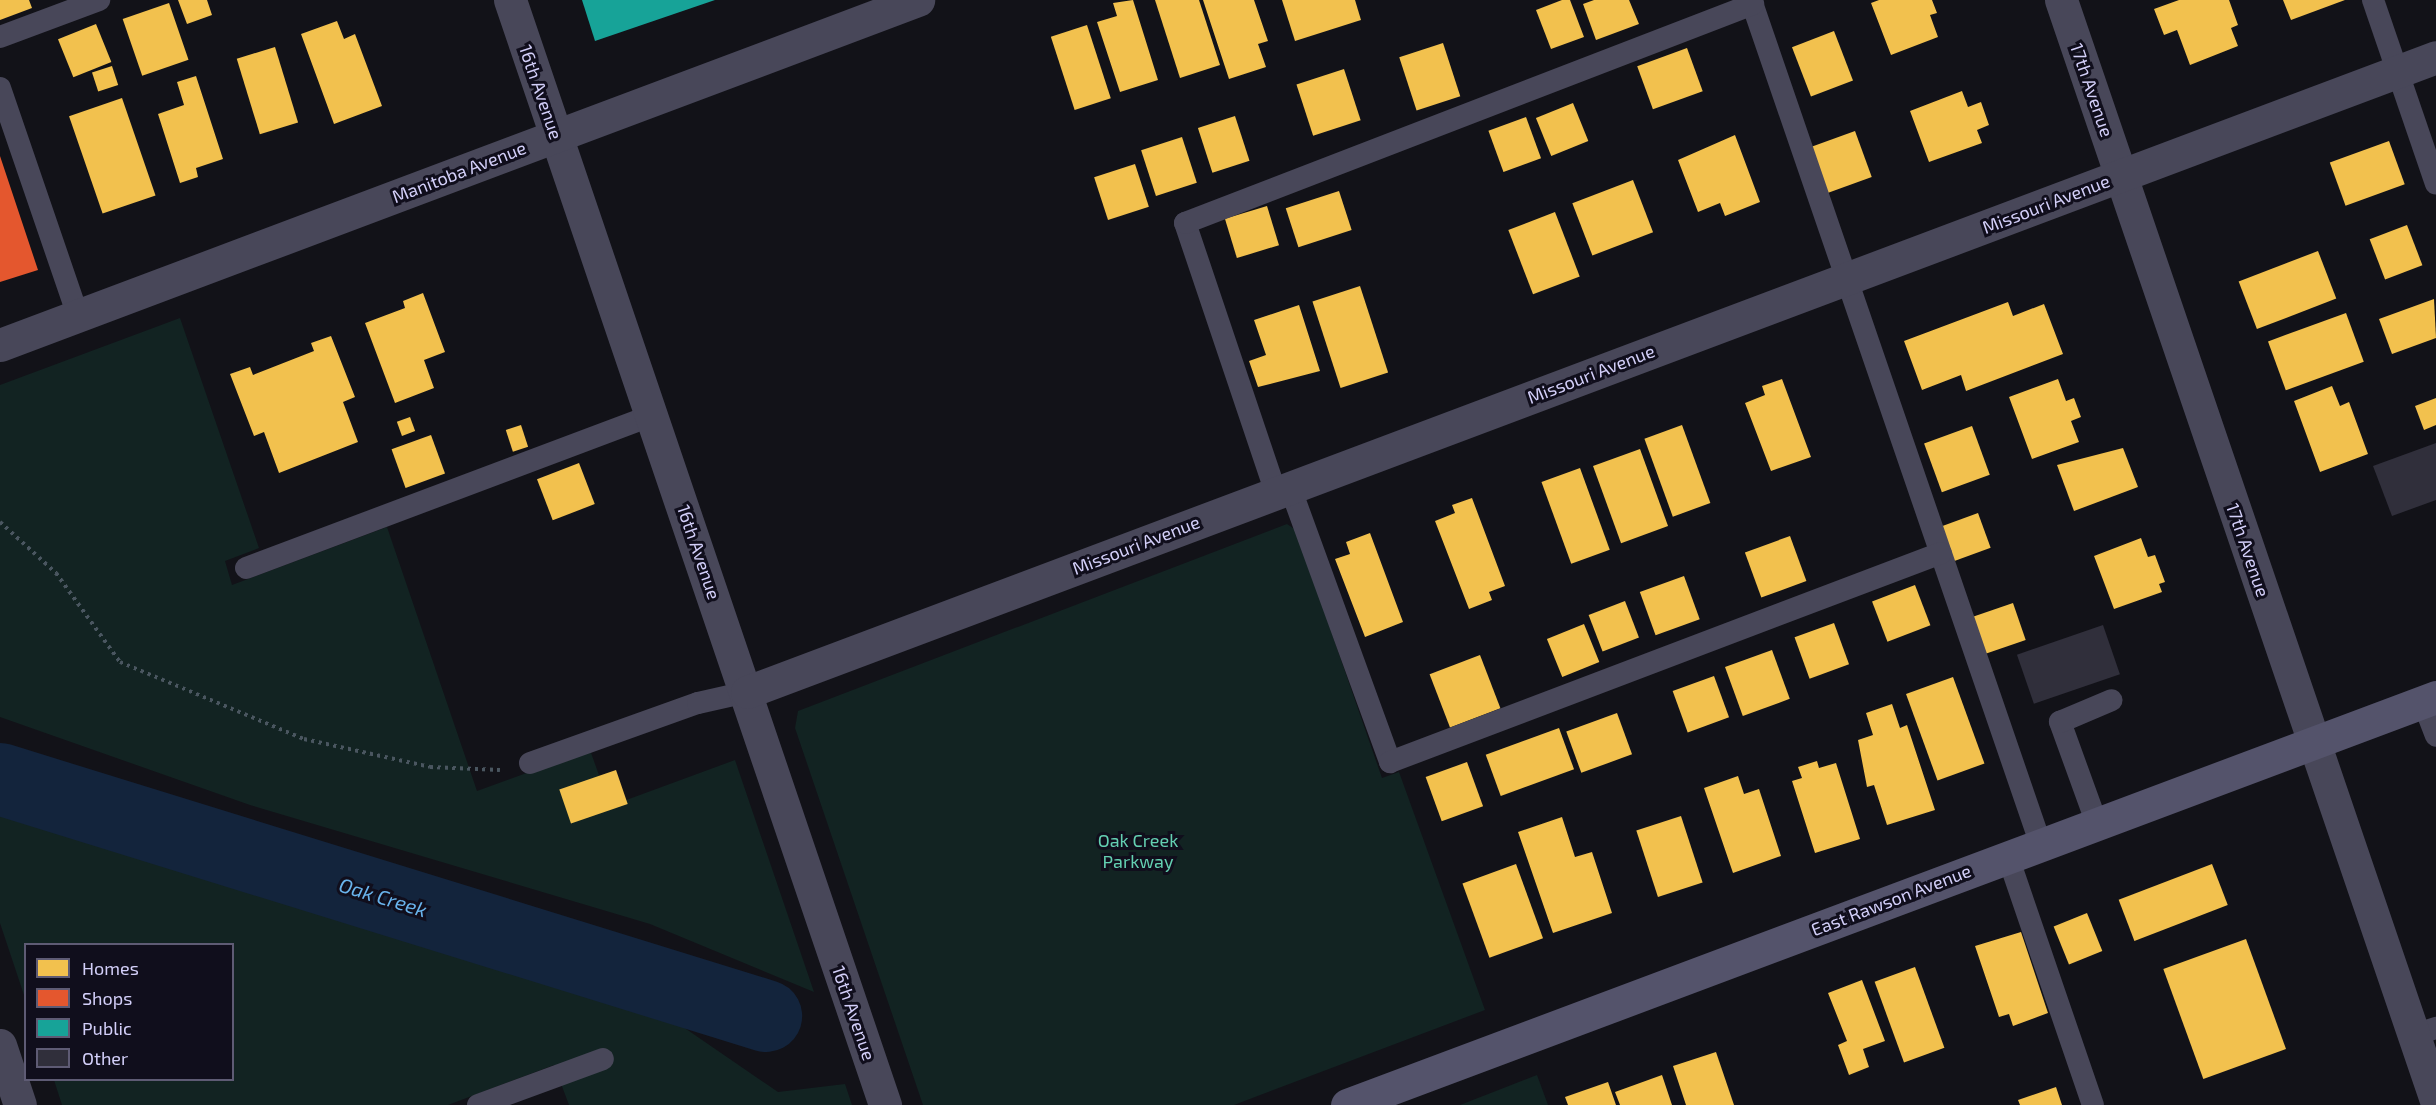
<!DOCTYPE html>
<html>
<head>
<meta charset="utf-8">
<style>
	body { margin:0 }
	#map { position:relative; width:2436px; height:1105px; overflow:hidden; background:#121218; font-family:"Exo 2",sans-serif }
	div>[style] { position:absolute }
	[style*='--x'] { left:calc(var(--x)*1px); top:calc(var(--y)*1px); width:calc(var(--w)*1px); rotate:calc(var(--a)*1deg) }
	.green>* { inset:0; background:#122322 }
	.homes>* { inset:0; background:#f2c14e; transform-origin:0 0 }
	.shops>* { inset:0; background:#e4572e }
	.public>* { inset:0; background:#17a398 }
	.river>* { height:72px; margin:-36px; padding:0 36px; transform-origin:36px; border-radius:36px; background:#13243c }
	.building>* { inset:0; background:#302f3b; transform-origin:0 0 }
	.path>* { height:4px; margin-top:-2px; transform-origin:0; background:repeating-linear-gradient(90deg,#4a5660 0 3px,transparent 0 7.5px) }
	.service>* { height:22px; margin:-11px; padding:0 11px; transform-origin:11px; border-radius:11px; background:#484759 }
	.minor>* { height:33px; margin:-16.5px; padding:0 16.5px; transform-origin:16.5px; border-radius:16.5px; background:#484759 }
	.tertiary>* { height:33px; margin:-16.5px; padding:0 16.5px; transform-origin:16.5px; border-radius:16.5px; background:#484759 }
	.secondary>* { height:33px; margin:-16.5px; padding:0 16.5px; transform-origin:16.5px; border-radius:16.5px; background:#54536b }
	span { translate:-50% -50%; white-space:nowrap; text-align:center; line-height:1.15; -webkit-text-stroke:6px #100e1c; paint-order:stroke }
	.street-label { font-size:18px; color:#d3cff9 }
	.park-label { font-size:18px; color:#64d0b2 }
	.water-label { font-size:20px; color:#69b4ed; font-style:italic }
	.legend { position:absolute; left:24px; top:943px; width:210px; height:138px; box-sizing:border-box; background:#100e1c; border:2px solid #5e5b74; margin:0; padding:8px 10px; list-style:none; font-size:18px; color:#d3cff9 }
	.legend li { display:flex; align-items:center; gap:12px; height:30px }
	.legend b { width:30px; border:2px solid #5e5b74 }
</style>
</head>
<body>
<div id="map">
	<div class="green">
		<i style="clip-path:polygon(180px 318px,259px 548px,225px 561px,232px 585px,387px 527px,477px 791px,590px 750px,610px 806px,735px 760px,814px 992px,650px 924px,250px 805px,0 717px,0 385px)"></i>
		<i style="clip-path:polygon(1287px 524px,1296px 530px,1382px 778px,1399px 772px,1485px 1010px,1234px 1105px,923px 1105px,795px 728px,798px 711px)"></i>
		<i style="clip-path:polygon(0 792px,638px 996px,778px 1092px,845px 1084px,852px 1105px,569px 1105px,554px 1065px,448px 1105px,62px 1105px,54px 1080px,232px 1080px,232px 944px,26px 944px,25px 998px,0 923px)"></i>
		<i style="clip-path:polygon(1537px 1075px,1548px 1105px,1460px 1105px)"></i>
	</div>
	<div class="homes">
		<i style="clip-path:polygon(0 0,29px 0,32px 8px,0 20px)"></i>
		<i style="clip-path:polygon(178px 0,207px 0,212px 15px,187px 24px)"></i>
		<i style="clip-path:polygon(1133px 0,1158px 80px,1120px 92px,1097px 22px,1117px 16px,1113px 3px)"></i>
		<i style="clip-path:polygon(1155px 0,1199px 0,1220px 65px,1180px 78px)"></i>
		<i style="clip-path:polygon(1203px 0,1254px 0,1268px 41px,1258px 44px,1266px 67px,1229px 79px)"></i>
		<i style="clip-path:polygon(1282px 0,1355px 0,1361px 20px,1295px 41px)"></i>
		<i style="clip-path:polygon(1562px 0,1570px 0,1584px 37px,1551px 49px,1536px 10px)"></i>
		<i style="clip-path:polygon(1594px 0,1629px 0,1639px 24px,1596px 40px,1583px 4px)"></i>
		<i style="clip-path:polygon(1879px 0,1932px 0,1937px 13px,1930px 15px,1938px 37px,1891px 55px,1871px 3px)"></i>
		<i style="clip-path:polygon(2179px 0,2229px 0,2238px 25px,2231px 28px,2238px 46px,2190px 65px,2177px 30px,2164px 35px,2154px 9px)"></i>
		<i style="clip-path:polygon(2283px 0,2345px 0,2291px 20px)"></i>
		<i style="left:169px;top:3px;width:60px;height:49px;rotate:71deg"></i>
		<i style="clip-path:polygon(337px 21px,344px 39px,355px 34px,382px 106px,334px 124px,301px 34px)"></i>
		<i style="left:96px;top:24px;width:41px;height:41px;rotate:68deg"></i>
		<i style="left:1087px;top:25px;width:77px;height:38px;rotate:72deg"></i>
		<i style="left:1834px;top:31px;width:53px;height:45px;rotate:69deg"></i>
		<i style="left:1443px;top:43px;width:56px;height:46px;rotate:72deg"></i>
		<i style="left:275px;top:47px;width:79px;height:40px;rotate:73deg"></i>
		<i style="left:1687px;top:48px;width:46px;height:53px;rotate:70deg"></i>
		<i style="left:112px;top:66px;width:20px;height:21px;rotate:72deg"></i>
		<i style="left:1344px;top:69px;width:54px;height:50px;rotate:72deg"></i>
		<i style="clip-path:polygon(196px 76px,223px 159px,196px 168px,198px 177px,180px 183px,158px 114px,184px 105px,177px 82px)"></i>
		<i style="clip-path:polygon(1962px 91px,1968px 107px,1981px 102px,1989px 125px,1977px 130px,1982px 143px,1929px 162px,1910px 111px)"></i>
		<i style="left:122px;top:98px;width:103px;height:56px;rotate:71deg"></i>
		<i style="left:1573px;top:103px;width:41px;height:40px;rotate:68deg"></i>
		<i style="left:1235px;top:116px;width:47px;height:39px;rotate:72deg"></i>
		<i style="left:1526px;top:117px;width:44px;height:40px;rotate:70deg"></i>
		<i style="left:1855px;top:131px;width:49px;height:47px;rotate:70deg"></i>
		<i style="clip-path:polygon(1735px 135px,1760px 202px,1725px 216px,1720px 203px,1698px 212px,1678px 160px)"></i>
		<i style="left:1182px;top:137px;width:48px;height:43px;rotate:72deg"></i>
		<i style="left:2389px;top:141px;width:46px;height:63px;rotate:70deg"></i>
		<i style="left:1135px;top:164px;width:45px;height:43px;rotate:72deg"></i>
		<i style="left:1633px;top:180px;width:56px;height:65px;rotate:69deg"></i>
		<i style="left:1339px;top:191px;width:41px;height:56px;rotate:72deg"></i>
		<i style="left:1267px;top:206px;width:41px;height:44px;rotate:73deg"></i>
		<i style="left:1555px;top:212px;width:69px;height:50px;rotate:69deg"></i>
		<i style="left:2407px;top:225px;width:43px;height:40px;rotate:69deg"></i>
		<i style="left:2318px;top:251px;width:51px;height:85px;rotate:69deg"></i>
		<i style="left:1360px;top:286px;width:91px;height:50px;rotate:72deg"></i>
		<i style="clip-path:polygon(423px 293px,445px 352px,424px 360px,434px 388px,395px 403px,365px 323px,405px 308px,403px 301px)"></i>
		<i style="clip-path:polygon(2434px 299px,2436px 338px,2392px 354px,2379px 319px)"></i>
		<i style="clip-path:polygon(2008px 302px,2013px 316px,2044px 304px,2063px 354px,1966px 391px,1961px 375px,1922px 390px,1904px 341px)"></i>
		<i style="clip-path:polygon(1299px 305px,1320px 371px,1258px 387px,1249px 361px,1266px 355px,1254px 320px)"></i>
		<i style="left:2346px;top:313px;width:52px;height:83px;rotate:70deg"></i>
		<i style="clip-path:polygon(331px 336px,355px 397px,343px 402px,358px 442px,279px 473px,264px 432px,254px 436px,230px 374px,250px 367px,253px 375px,314px 351px,311px 343px)"></i>
		<i style="clip-path:polygon(1782px 379px,1811px 457px,1771px 471px,1745px 403px,1765px 395px,1762px 386px)"></i>
		<i style="clip-path:polygon(2058px 379px,2066px 401px,2074px 398px,2081px 417px,2071px 421px,2079px 442px,2032px 459px,2009px 397px)"></i>
		<i style="clip-path:polygon(2332px 386px,2340px 406px,2349px 402px,2368px 454px,2320px 472px,2294px 401px)"></i>
		<i style="clip-path:polygon(2436px 398px,2436px 425px,2424px 430px,2415px 406px)"></i>
		<i style="left:410px;top:417px;width:15px;height:14px;rotate:70deg"></i>
		<i style="left:521px;top:425px;width:23px;height:16px;rotate:72deg"></i>
		<i style="left:1682px;top:425px;width:83px;height:40px;rotate:70deg"></i>
		<i style="left:1972px;top:426px;width:52px;height:51px;rotate:70deg"></i>
		<i style="left:431px;top:435px;width:41px;height:42px;rotate:70deg"></i>
		<i style="clip-path:polygon(2123px 448px,2138px 487px,2074px 511px,2057px 465px)"></i>
		<i style="left:1640px;top:449px;width:82px;height:50px;rotate:70deg"></i>
		<i style="left:579px;top:463px;width:44px;height:45px;rotate:69deg"></i>
		<i style="left:1580px;top:468px;width:87px;height:41px;rotate:70deg"></i>
		<i style="clip-path:polygon(1472px 498px,1505px 586px,1489px 592px,1492px 600px,1469px 609px,1435px 521px,1455px 513px,1452px 505px)"></i>
		<i style="left:1978px;top:513px;width:37px;height:40px;rotate:70deg"></i>
		<i style="clip-path:polygon(1370px 533px,1403px 622px,1365px 637px,1335px 559px,1350px 554px,1346px 542px)"></i>
		<i style="left:1790px;top:536px;width:48px;height:48px;rotate:70deg"></i>
		<i style="clip-path:polygon(2141px 538px,2148px 557px,2155px 555px,2165px 582px,2159px 584px,2162px 592px,2114px 609px,2094px 556px)"></i>
		<i style="left:1684px;top:576px;width:46px;height:47px;rotate:70deg"></i>
		<i style="left:1915px;top:585px;width:43px;height:46px;rotate:69deg"></i>
		<i style="left:1625px;top:601px;width:39px;height:39px;rotate:69deg"></i>
		<i style="left:2013px;top:603px;width:39px;height:47px;rotate:71deg"></i>
		<i style="left:1834px;top:623px;width:44px;height:42px;rotate:70deg"></i>
		<i style="left:1584px;top:624px;width:41px;height:40px;rotate:68deg"></i>
		<i style="left:1772px;top:650px;width:52px;height:50px;rotate:70deg"></i>
		<i style="left:1480px;top:655px;width:57px;height:54px;rotate:69deg"></i>
		<i style="left:1714px;top:676px;width:44px;height:44px;rotate:70deg"></i>
		<i style="left:1953px;top:677px;width:92px;height:50px;rotate:70deg"></i>
		<i style="clip-path:polygon(1892px 704px,1900px 728px,1907px 725px,1935px 810px,1887px 825px,1874px 785px,1867px 787px,1858px 740px,1873px 735px,1866px 713px)"></i>
		<i style="left:1617px;top:713px;width:44px;height:54px;rotate:70deg"></i>
		<i style="left:1559px;top:728px;width:44px;height:78px;rotate:70deg"></i>
		<i style="clip-path:polygon(1817px 761px,1819px 768px,1836px 763px,1860px 839px,1815px 853px,1792px 781px,1802px 778px,1798px 767px)"></i>
		<i style="left:1467px;top:762px;width:47px;height:44px;rotate:70deg"></i>
		<i style="left:616px;top:770px;width:36px;height:60px;rotate:71deg"></i>
		<i style="clip-path:polygon(1738px 776px,1744px 794px,1759px 789px,1781px 856px,1733px 873px,1704px 788px)"></i>
		<i style="left:1681px;top:816px;width:70px;height:47px;rotate:72deg"></i>
		<i style="clip-path:polygon(1562px 817px,1575px 857px,1592px 852px,1612px 913px,1553px 933px,1518px 832px)"></i>
		<i style="left:1516px;top:864px;width:79px;height:57px;rotate:70deg"></i>
		<i style="left:2212px;top:864px;width:44px;height:100px;rotate:69deg"></i>
		<i style="left:2087px;top:913px;width:41px;height:36px;rotate:68deg"></i>
		<i style="clip-path:polygon(2021px 932px,2048px 1013px,2013px 1026px,2009px 1014px,1999px 1017px,1975px 946px)"></i>
		<i style="left:2246px;top:939px;width:117px;height:88px;rotate:70deg"></i>
		<i style="left:1915px;top:967px;width:86px;height:43px;rotate:70deg"></i>
		<i style="clip-path:polygon(1862px 980px,1885px 1041px,1863px 1049px,1869px 1067px,1849px 1075px,1838px 1045px,1847px 1041px,1828px 993px)"></i>
		<i style="clip-path:polygon(1716px 1052px,1734px 1105px,1686px 1105px,1673px 1066px)"></i>
		<i style="clip-path:polygon(1662px 1075px,1672px 1105px,1620px 1105px,1615px 1092px)"></i>
		<i style="clip-path:polygon(1608px 1082px,1616px 1105px,1568px 1105px,1565px 1097px)"></i>
		<i style="clip-path:polygon(2056px 1087px,2062px 1105px,2020px 1105px,2018px 1100px)"></i>
	</div>
	<div class="shops">
		<i style="clip-path:polygon(0 156px,38px 270px,0 282px)"></i>
	</div>
	<div class="public">
		<i style="clip-path:polygon(582px 0,715px 0,595px 41px)"></i>
	</div>
	<div class="river">
		<i style="--x:0;--y:779;--w:802;--a:17.19"></i>
	</div>
	<div class="building">
		<i style="clip-path:polygon(2436px 443px,2436px 500px,2392px 516px,2373px 466px)"></i>
		<i style="left:2103px;top:625px;width:52px;height:91px;rotate:71deg"></i>
	</div>
	<div class="path">
		<i style="--x:0;--y:522;--w:76;--a:42.3"></i>
		<i style="--x:56;--y:573;--w:110;--a:54.3"></i>
		<i style="--x:120;--y:662;--w:199;--a:22.7"></i>
		<i style="--x:304;--y:739;--w:129;--a:12.5"></i>
		<i style="--x:430;--y:767;--w:70;--a:2.5"></i>
	</div>
	<div class="service">
		<i style="--x:1751;--y:0;--w:893;--a:71.06"></i>
		<i style="--x:2373;--y:0;--w:194;--a:71.1"></i>
		<i style="--x:0;--y:37;--w:106;--a:-20.5"></i>
		<i style="--x:0;--y:88;--w:241;--a:71.1"></i>
		<i style="--x:1290;--y:487;--w:293;--a:70"></i>
		<i style="--x:1390;--y:762;--w:589;--a:-20.77"></i>
		<i style="--x:1276;--y:493;--w:285;--a:-108.6"></i>
		<i style="--x:1185;--y:223;--w:609;--a:-21.08"></i>
		<i style="--x:246;--y:568;--w:434;--a:-20.6"></i>
		<i style="--x:2423;--y:702;--w:36;--a:69"></i>
		<i style="--x:530;--y:763;--w:178;--a:-19.7"></i>
		<i style="--x:698;--y:703;--w:50;--a:-12.7"></i>
		<i style="--x:2097;--y:824;--w:109;--a:-109.9"></i>
		<i style="--x:2060;--y:722;--w:56;--a:-22.9"></i>
		<i style="--x:2008;--y:857;--w:262;--a:71.1"></i>
		<i style="--x:2414;--y:1035;--w:23;--a:-18"></i>
		<i style="--x:478;--y:1105;--w:133;--a:-20.2"></i>
	</div>
	<div class="minor">
		<i style="--x:510;--y:0;--w:1167;--a:71.25"></i>
		<i style="--x:2061;--y:0;--w:1162;--a:71.18"></i>
		<i style="--x:0;--y:345;--w:981;--a:-20.6"></i>
		<i style="--x:747;--y:692;--w:1804;--a:-20.6"></i>
	</div>
	<div class="tertiary">
		<i style="--x:0;--y:1045;--w:63;--a:71.6"></i>
	</div>
	<div class="secondary">
		<i style="--x:1347;--y:1105;--w:1163;--a:-20.54"></i>
	</div>
	<div class="street-label">
		<span style="left:2092px;top:90px;rotate:71deg">17th Avenue</span>
		<span style="left:541px;top:92px;rotate:71deg">16th Avenue</span>
		<span style="left:459px;top:172px;rotate:-21deg">Manitoba Avenue</span>
		<span style="left:2046px;top:204px;rotate:-21deg">Missouri Avenue</span>
		<span style="left:1591px;top:374px;rotate:-21deg">Missouri Avenue</span>
		<span style="left:1136px;top:545px;rotate:-21deg">Missouri Avenue</span>
		<span style="left:2248px;top:550px;rotate:71deg">17th Avenue</span>
		<span style="left:699px;top:552px;rotate:71deg">16th Avenue</span>
		<span style="left:1891px;top:900px;rotate:-21deg">East Rawson Avenue</span>
		<span style="left:854px;top:1013px;rotate:71deg">16th Avenue</span>
	</div>
	<div class="park-label">
		<span style="left:1138px;top:851px">Oak Creek<br>Parkway</span>
	</div>
	<div class="water-label">
		<span style="left:383px;top:897px;rotate:17deg">Oak Creek</span>
	</div>
	<ul class="legend">
	<li><b style="height:16px;background:#f2c14e"></b>Homes</li>
	<li><b style="height:16px;background:#e4572e"></b>Shops</li>
	<li><b style="height:16px;background:#17a398"></b>Public</li>
	<li><b style="height:16px;background:#302f3b"></b>Other</li>
	</ul>
</div>
</body>
</html>
